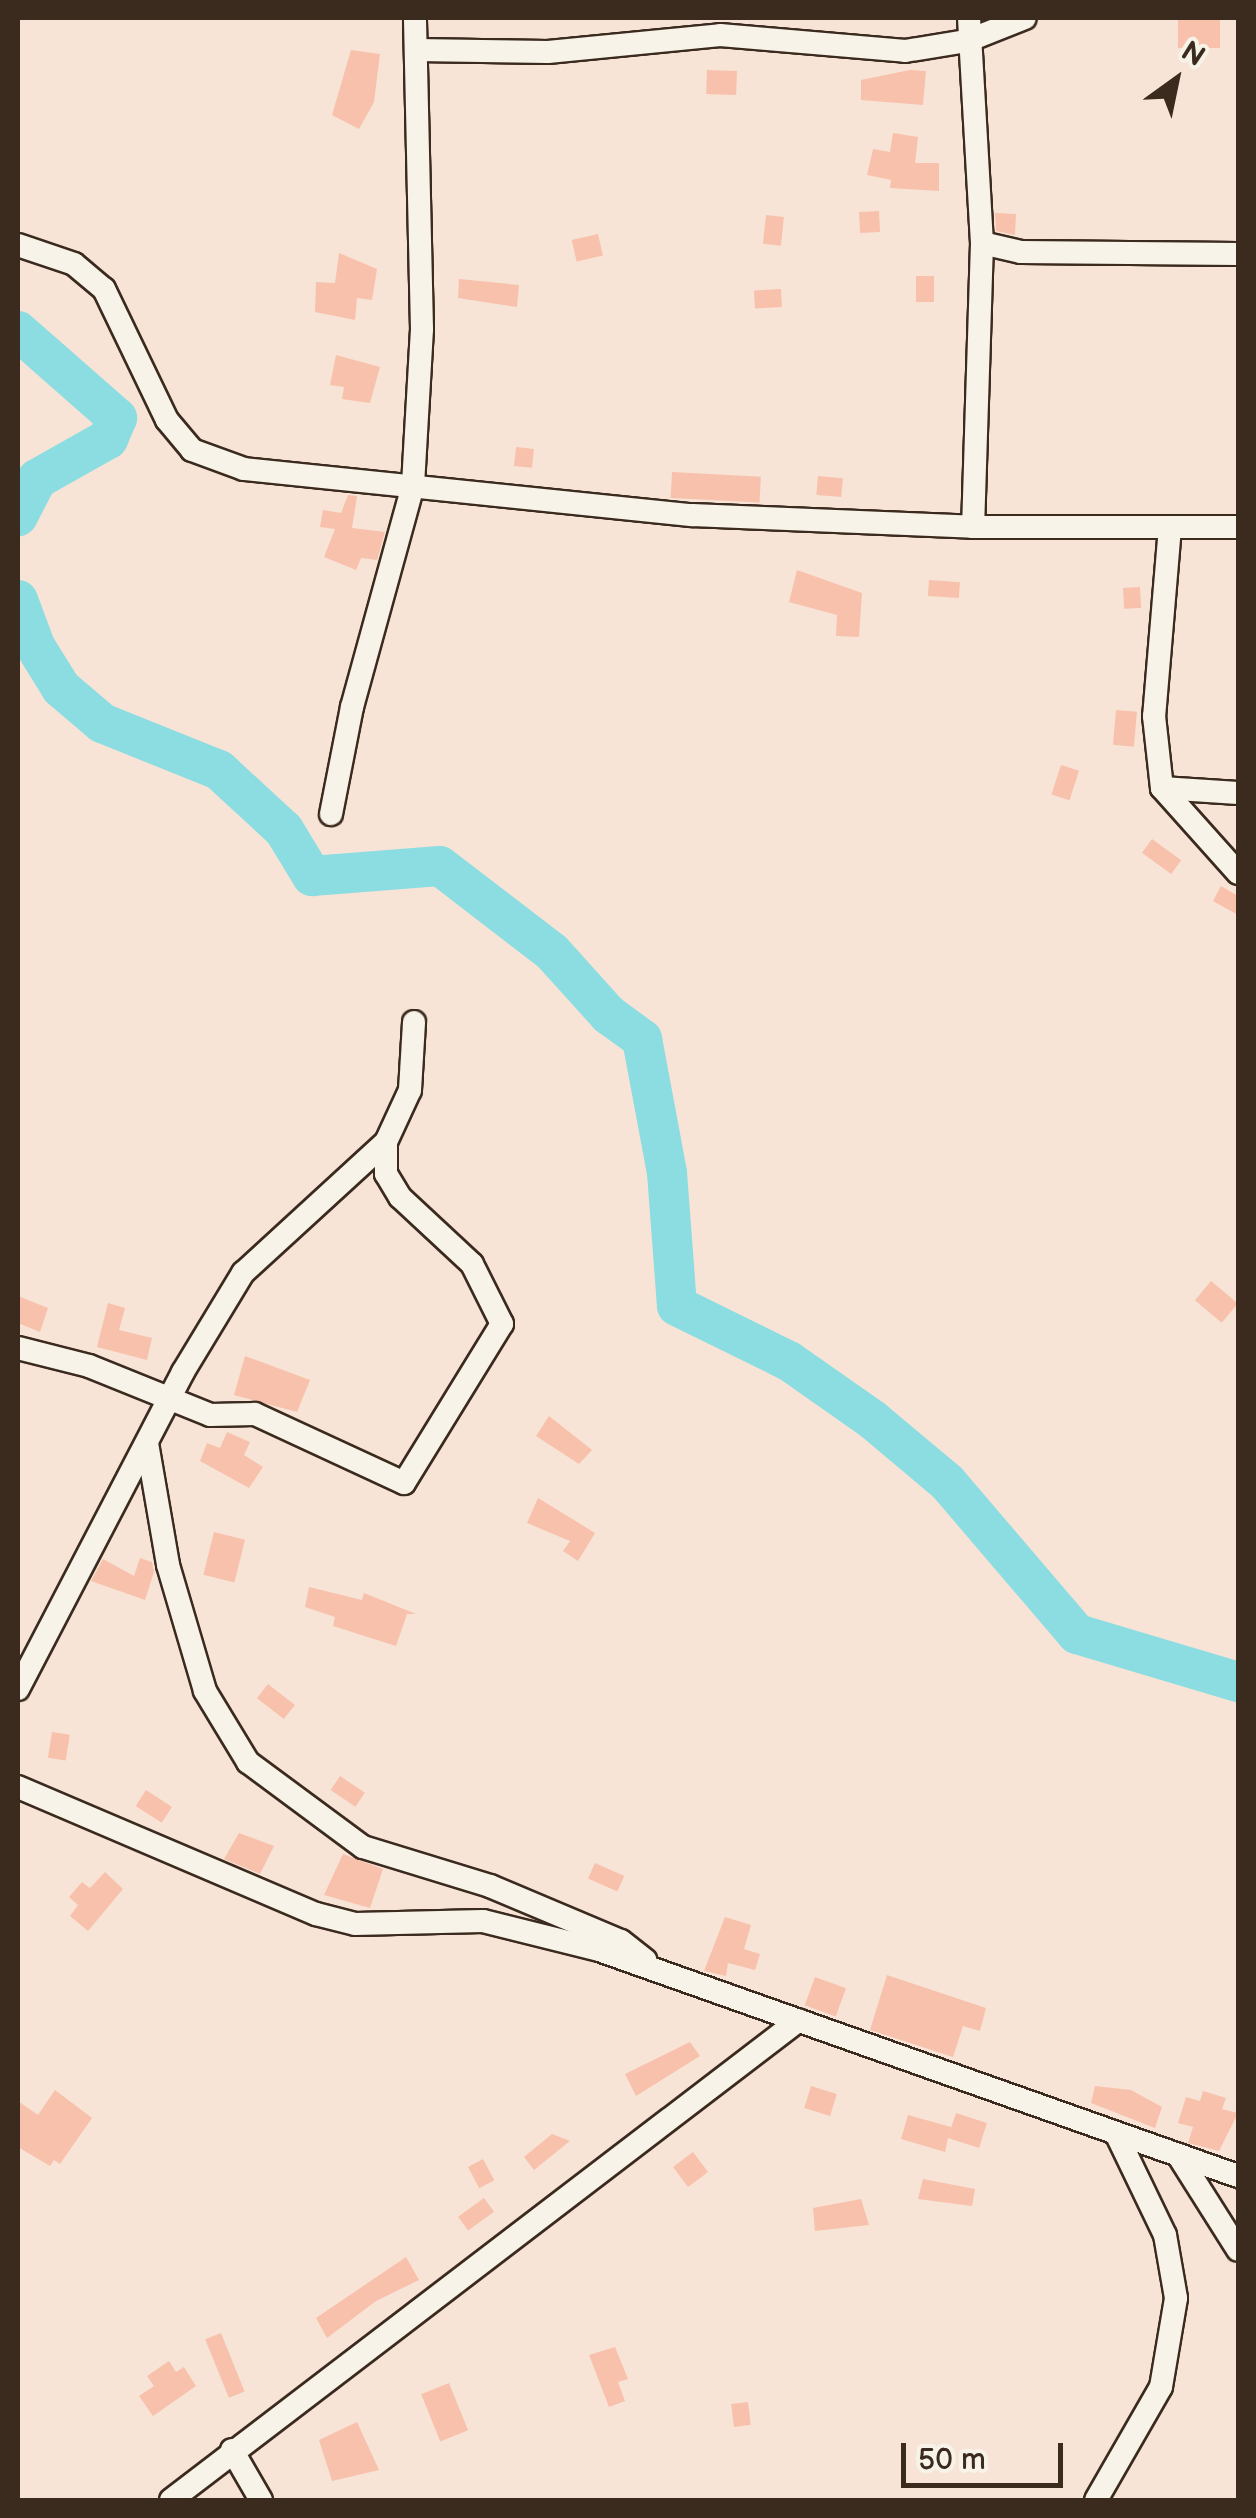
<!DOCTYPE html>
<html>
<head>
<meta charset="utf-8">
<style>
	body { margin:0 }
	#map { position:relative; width:1256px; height:2518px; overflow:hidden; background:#f7e4d6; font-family:"Balsamiq Sans",sans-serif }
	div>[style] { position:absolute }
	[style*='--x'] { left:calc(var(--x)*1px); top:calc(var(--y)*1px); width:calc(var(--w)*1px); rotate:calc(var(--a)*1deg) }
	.stream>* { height:6px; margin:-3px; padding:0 3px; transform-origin:3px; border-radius:3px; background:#8bdde1 }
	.river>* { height:40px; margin:-20px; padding:0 20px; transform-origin:20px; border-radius:20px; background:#8bdde1 }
	.building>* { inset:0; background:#f8c1ac; transform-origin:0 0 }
	.roads { filter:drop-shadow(2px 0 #3b2a1e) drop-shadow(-2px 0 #3b2a1e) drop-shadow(0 2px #3b2a1e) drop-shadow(0 -2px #3b2a1e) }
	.minor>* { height:22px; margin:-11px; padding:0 11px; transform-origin:11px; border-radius:11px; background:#f7f3e8 }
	span { translate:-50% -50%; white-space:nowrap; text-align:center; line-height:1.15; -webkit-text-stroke:10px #f7f3e8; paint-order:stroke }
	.frame { position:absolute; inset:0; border:20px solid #3b2a1e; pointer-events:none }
	.north { position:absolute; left:1126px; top:30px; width:100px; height:100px; -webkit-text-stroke:8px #f7f3e8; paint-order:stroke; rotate:33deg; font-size:28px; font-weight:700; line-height:40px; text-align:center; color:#3b2a1e }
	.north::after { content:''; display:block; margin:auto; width:35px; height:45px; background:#3b2a1e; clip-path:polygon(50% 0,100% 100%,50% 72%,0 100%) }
	.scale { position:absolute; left:901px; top:2443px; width:162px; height:45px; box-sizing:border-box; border:5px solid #3b2a1e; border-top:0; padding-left:12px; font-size:30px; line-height:35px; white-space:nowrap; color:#3b2a1e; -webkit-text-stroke:8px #f7f3e8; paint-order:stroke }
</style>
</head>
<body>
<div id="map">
	<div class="stream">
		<i style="--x:18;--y:499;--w:6;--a:-9"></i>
	</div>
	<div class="river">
		<i style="--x:18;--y:331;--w:132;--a:41.3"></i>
		<i style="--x:117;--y:418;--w:23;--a:113"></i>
		<i style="--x:108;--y:439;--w:81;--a:150.6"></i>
		<i style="--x:37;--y:479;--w:42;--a:117.2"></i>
		<i style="--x:18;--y:600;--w:49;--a:69.7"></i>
		<i style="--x:35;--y:646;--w:49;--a:58.2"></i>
		<i style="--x:61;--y:688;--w:54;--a:40.5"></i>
		<i style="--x:102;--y:723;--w:126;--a:21.9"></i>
		<i style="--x:219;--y:770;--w:88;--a:42.7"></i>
		<i style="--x:284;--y:830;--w:54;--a:58.7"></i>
		<i style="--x:312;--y:876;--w:128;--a:-4.5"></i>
		<i style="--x:440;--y:866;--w:141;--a:37.5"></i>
		<i style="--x:552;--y:952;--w:85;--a:47.9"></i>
		<i style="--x:609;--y:1015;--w:41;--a:36"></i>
		<i style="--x:642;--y:1039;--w:136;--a:79.4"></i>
		<i style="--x:667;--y:1173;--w:133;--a:85.7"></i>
		<i style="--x:677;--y:1306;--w:125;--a:26.2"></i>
		<i style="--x:789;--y:1361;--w:103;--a:35.1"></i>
		<i style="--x:873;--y:1420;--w:97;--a:40"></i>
		<i style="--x:947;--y:1482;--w:200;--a:49.5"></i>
		<i style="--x:1077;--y:1634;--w:168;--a:16.6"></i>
	</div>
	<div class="building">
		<i style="left:1178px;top:18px;width:42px;height:30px"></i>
		<i style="clip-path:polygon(351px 50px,380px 54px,374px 102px,359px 129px,332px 115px)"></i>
		<i style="left:707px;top:70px;width:30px;height:24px;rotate:2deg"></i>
		<i style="clip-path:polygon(910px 70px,926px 71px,923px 105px,861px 100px,861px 80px)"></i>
		<i style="clip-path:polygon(893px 133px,918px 137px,915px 163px,939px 163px,939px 191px,890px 188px,891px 180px,867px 175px,873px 149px,890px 152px)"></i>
		<i style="left:879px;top:211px;width:21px;height:20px;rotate:87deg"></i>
		<i style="clip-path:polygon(995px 213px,1016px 214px,1015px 235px,996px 231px)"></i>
		<i style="left:766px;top:215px;width:18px;height:29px;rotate:6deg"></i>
		<i style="left:598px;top:234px;width:22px;height:27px;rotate:77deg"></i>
		<i style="clip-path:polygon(339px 253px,377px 269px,372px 300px,357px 298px,355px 320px,315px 312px,316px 282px,335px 283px)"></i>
		<i style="left:916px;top:276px;width:18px;height:26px"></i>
		<i style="clip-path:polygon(459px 279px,519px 285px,517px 307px,458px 298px)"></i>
		<i style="left:781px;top:289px;width:18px;height:27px;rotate:87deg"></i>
		<i style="clip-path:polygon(336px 355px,380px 367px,370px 403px,342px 399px,344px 387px,330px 385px)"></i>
		<i style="left:516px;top:447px;width:18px;height:19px;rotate:6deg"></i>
		<i style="left:672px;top:472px;width:89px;height:26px;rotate:3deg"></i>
		<i style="left:818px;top:476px;width:25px;height:19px;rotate:5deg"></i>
		<i style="clip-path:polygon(348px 495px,357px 496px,352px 528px,385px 532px,377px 560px,361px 558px,356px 570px,324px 557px,335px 529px,320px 527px,323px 510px,341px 513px)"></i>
		<i style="clip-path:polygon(797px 570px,862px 593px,859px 637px,836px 636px,837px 615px,789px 602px)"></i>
		<i style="left:929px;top:580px;width:31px;height:16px;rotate:4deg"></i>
		<i style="left:1140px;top:587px;width:21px;height:17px;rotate:87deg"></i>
		<i style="left:1116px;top:710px;width:21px;height:35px;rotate:5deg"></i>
		<i style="left:1061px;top:765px;width:19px;height:31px;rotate:18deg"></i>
		<i style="left:1152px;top:839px;width:36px;height:17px;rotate:36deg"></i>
		<i style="clip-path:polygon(1221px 886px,1238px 896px,1238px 915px,1213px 901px)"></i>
		<i style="left:1211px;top:1281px;width:35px;height:25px;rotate:40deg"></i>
		<i style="clip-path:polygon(18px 1296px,48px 1308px,40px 1332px,18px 1323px)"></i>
		<i style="clip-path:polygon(108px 1303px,125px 1308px,119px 1330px,152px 1338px,147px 1360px,97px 1347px)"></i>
		<i style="clip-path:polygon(245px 1356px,310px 1380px,297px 1412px,234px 1395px)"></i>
		<i style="clip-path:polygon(549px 1416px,592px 1450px,579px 1464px,536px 1436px)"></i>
		<i style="clip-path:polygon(227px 1432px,250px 1442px,244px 1455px,263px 1467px,249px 1488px,200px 1461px,207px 1443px,220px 1448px)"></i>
		<i style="clip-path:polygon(538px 1498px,595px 1533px,578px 1561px,563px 1551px,570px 1541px,527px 1523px)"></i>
		<i style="left:214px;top:1532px;width:32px;height:44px;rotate:14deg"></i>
		<i style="clip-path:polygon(140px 1558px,152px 1562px,154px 1572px,145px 1600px,91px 1581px,103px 1559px,134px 1576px)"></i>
		<i style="clip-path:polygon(309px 1587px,362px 1600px,364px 1593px,416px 1614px,407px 1614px,396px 1646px,333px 1626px,335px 1617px,305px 1607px)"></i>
		<i style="left:268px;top:1684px;width:34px;height:18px;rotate:38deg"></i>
		<i style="left:52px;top:1732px;width:18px;height:26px;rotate:9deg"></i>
		<i style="left:340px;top:1776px;width:30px;height:17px;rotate:34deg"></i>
		<i style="left:146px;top:1790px;width:31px;height:19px;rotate:33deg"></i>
		<i style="clip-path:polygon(239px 1833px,274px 1846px,260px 1874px,224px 1859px)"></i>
		<i style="clip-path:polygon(343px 1854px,383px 1869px,370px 1908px,324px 1895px)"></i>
		<i style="left:595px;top:1863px;width:32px;height:17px;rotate:24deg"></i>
		<i style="clip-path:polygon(105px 1872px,123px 1889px,88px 1931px,70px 1916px,78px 1905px,69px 1897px,82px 1882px,90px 1888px)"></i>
		<i style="clip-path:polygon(725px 1917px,751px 1925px,744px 1949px,760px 1954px,755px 1970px,728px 1963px,726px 1976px,704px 1971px)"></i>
		<i style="clip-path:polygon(887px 1975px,986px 2008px,980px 2031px,963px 2026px,953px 2057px,870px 2030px)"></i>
		<i style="left:815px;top:1977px;width:33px;height:30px;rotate:20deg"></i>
		<i style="clip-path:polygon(690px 2042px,700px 2056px,636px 2096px,625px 2074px)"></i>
		<i style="left:811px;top:2086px;width:27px;height:23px;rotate:17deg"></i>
		<i style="clip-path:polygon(1095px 2086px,1131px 2090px,1162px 2107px,1155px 2128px,1091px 2103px)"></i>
		<i style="clip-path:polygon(55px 2090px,92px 2118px,60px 2164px,54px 2160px,50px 2166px,18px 2147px,18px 2101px,38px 2115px)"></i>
		<i style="clip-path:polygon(1203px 2091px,1226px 2098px,1222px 2109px,1238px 2113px,1219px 2151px,1188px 2143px,1193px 2127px,1178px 2123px,1186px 2097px,1200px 2101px)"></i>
		<i style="clip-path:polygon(956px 2113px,987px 2123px,979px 2148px,948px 2138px,945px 2152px,901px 2139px,908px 2115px,951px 2127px,949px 2134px)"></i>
		<i style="clip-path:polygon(552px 2134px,570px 2141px,534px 2170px,524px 2157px)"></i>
		<i style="left:693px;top:2152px;width:25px;height:25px;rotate:53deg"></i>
		<i style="left:483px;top:2159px;width:24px;height:17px;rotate:62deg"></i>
		<i style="clip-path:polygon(923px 2179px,975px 2189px,972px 2206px,918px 2199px)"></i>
		<i style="left:484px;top:2198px;width:17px;height:32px;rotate:54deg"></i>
		<i style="clip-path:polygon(861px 2199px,869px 2225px,815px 2231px,813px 2208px)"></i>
		<i style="clip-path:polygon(406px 2257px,419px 2280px,376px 2301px,327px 2338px,316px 2318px)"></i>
		<i style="left:221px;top:2333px;width:63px;height:17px;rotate:68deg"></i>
		<i style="clip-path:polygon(615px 2347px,628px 2379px,618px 2382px,625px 2401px,609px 2407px,589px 2355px)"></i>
		<i style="clip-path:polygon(169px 2361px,176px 2372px,184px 2367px,196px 2386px,153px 2416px,139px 2396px,154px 2386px,147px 2376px)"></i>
		<i style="left:449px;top:2383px;width:51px;height:30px;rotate:68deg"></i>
		<i style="left:748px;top:2402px;width:23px;height:17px;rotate:83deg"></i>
		<i style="clip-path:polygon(357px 2422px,379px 2470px,332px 2481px,319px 2440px)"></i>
	</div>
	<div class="roads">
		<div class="minor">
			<i style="--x:969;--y:18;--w:225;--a:86.7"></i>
			<i style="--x:982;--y:243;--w:284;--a:91.8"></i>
			<i style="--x:416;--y:50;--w:132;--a:0.9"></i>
			<i style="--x:548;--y:52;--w:173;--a:-5.6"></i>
			<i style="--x:720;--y:35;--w:186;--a:4.9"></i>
			<i style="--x:905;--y:51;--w:63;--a:-9.2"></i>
			<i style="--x:967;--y:41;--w:62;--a:-21.6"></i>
			<i style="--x:982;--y:243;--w:40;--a:13"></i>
			<i style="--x:1021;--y:252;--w:217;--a:0.5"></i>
			<i style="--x:18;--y:245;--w:59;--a:18.7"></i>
			<i style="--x:74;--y:264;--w:39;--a:40"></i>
			<i style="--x:104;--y:289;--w:145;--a:64.3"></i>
			<i style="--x:167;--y:420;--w:39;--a:50"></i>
			<i style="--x:192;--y:450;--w:55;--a:20.1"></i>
			<i style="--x:244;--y:469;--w:450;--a:5.9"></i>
			<i style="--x:692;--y:515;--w:281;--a:2.4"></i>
			<i style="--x:973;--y:527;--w:265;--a:0"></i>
			<i style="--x:1170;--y:527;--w:190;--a:94.8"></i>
			<i style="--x:1154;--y:716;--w:72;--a:83.7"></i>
			<i style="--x:1162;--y:788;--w:114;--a:48.2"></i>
			<i style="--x:1162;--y:788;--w:76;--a:3.8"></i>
			<i style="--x:331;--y:814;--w:109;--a:-78.9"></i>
			<i style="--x:352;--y:707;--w:230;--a:-74.6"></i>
			<i style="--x:413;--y:485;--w:156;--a:-86.7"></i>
			<i style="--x:422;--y:329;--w:311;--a:-91.3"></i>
			<i style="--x:18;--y:1348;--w:73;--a:14.2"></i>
			<i style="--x:89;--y:1366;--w:131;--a:22"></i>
			<i style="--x:210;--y:1415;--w:45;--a:-1.3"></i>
			<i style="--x:255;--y:1414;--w:164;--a:24.8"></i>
			<i style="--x:404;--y:1483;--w:187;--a:-58.4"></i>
			<i style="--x:502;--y:1324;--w:67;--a:-116.6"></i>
			<i style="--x:472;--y:1264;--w:98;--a:-137.1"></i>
			<i style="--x:400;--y:1197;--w:27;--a:-121"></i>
			<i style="--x:386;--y:1174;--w:32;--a:-90"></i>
			<i style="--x:147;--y:1443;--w:124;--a:80.2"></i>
			<i style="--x:168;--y:1565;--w:131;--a:73.6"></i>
			<i style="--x:205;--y:1691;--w:83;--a:58.8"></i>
			<i style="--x:248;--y:1762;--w:143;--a:36.5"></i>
			<i style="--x:363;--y:1847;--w:133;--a:17.1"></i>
			<i style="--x:490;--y:1886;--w:142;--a:22.8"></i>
			<i style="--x:621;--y:1941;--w:31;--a:38"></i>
			<i style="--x:18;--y:1689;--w:357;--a:-62.5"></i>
			<i style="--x:183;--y:1372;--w:116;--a:-58.8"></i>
			<i style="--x:243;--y:1273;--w:194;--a:-42.5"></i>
			<i style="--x:386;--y:1142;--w:57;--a:-65.2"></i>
			<i style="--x:410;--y:1090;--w:68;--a:-86.6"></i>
			<i style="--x:18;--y:1787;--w:324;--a:23.1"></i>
			<i style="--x:316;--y:1914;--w:40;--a:14.4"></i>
			<i style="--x:355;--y:1924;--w:128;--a:-1.3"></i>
			<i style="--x:483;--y:1921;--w:120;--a:14"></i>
			<i style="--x:599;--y:1950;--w:678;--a:19.48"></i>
			<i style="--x:1178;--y:2155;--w:112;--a:57.7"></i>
			<i style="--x:232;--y:2450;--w:58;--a:59.9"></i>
			<i style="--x:171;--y:2500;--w:790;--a:-37.39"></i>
			<i style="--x:1096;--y:2500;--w:130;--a:-60.1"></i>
			<i style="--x:1161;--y:2387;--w:90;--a:-80.4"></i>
			<i style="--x:1176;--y:2298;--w:64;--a:-99.9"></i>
			<i style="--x:1165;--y:2235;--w:113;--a:-115.7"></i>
		</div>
	</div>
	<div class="frame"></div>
	<div class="north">N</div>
	<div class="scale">50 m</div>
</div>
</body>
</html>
